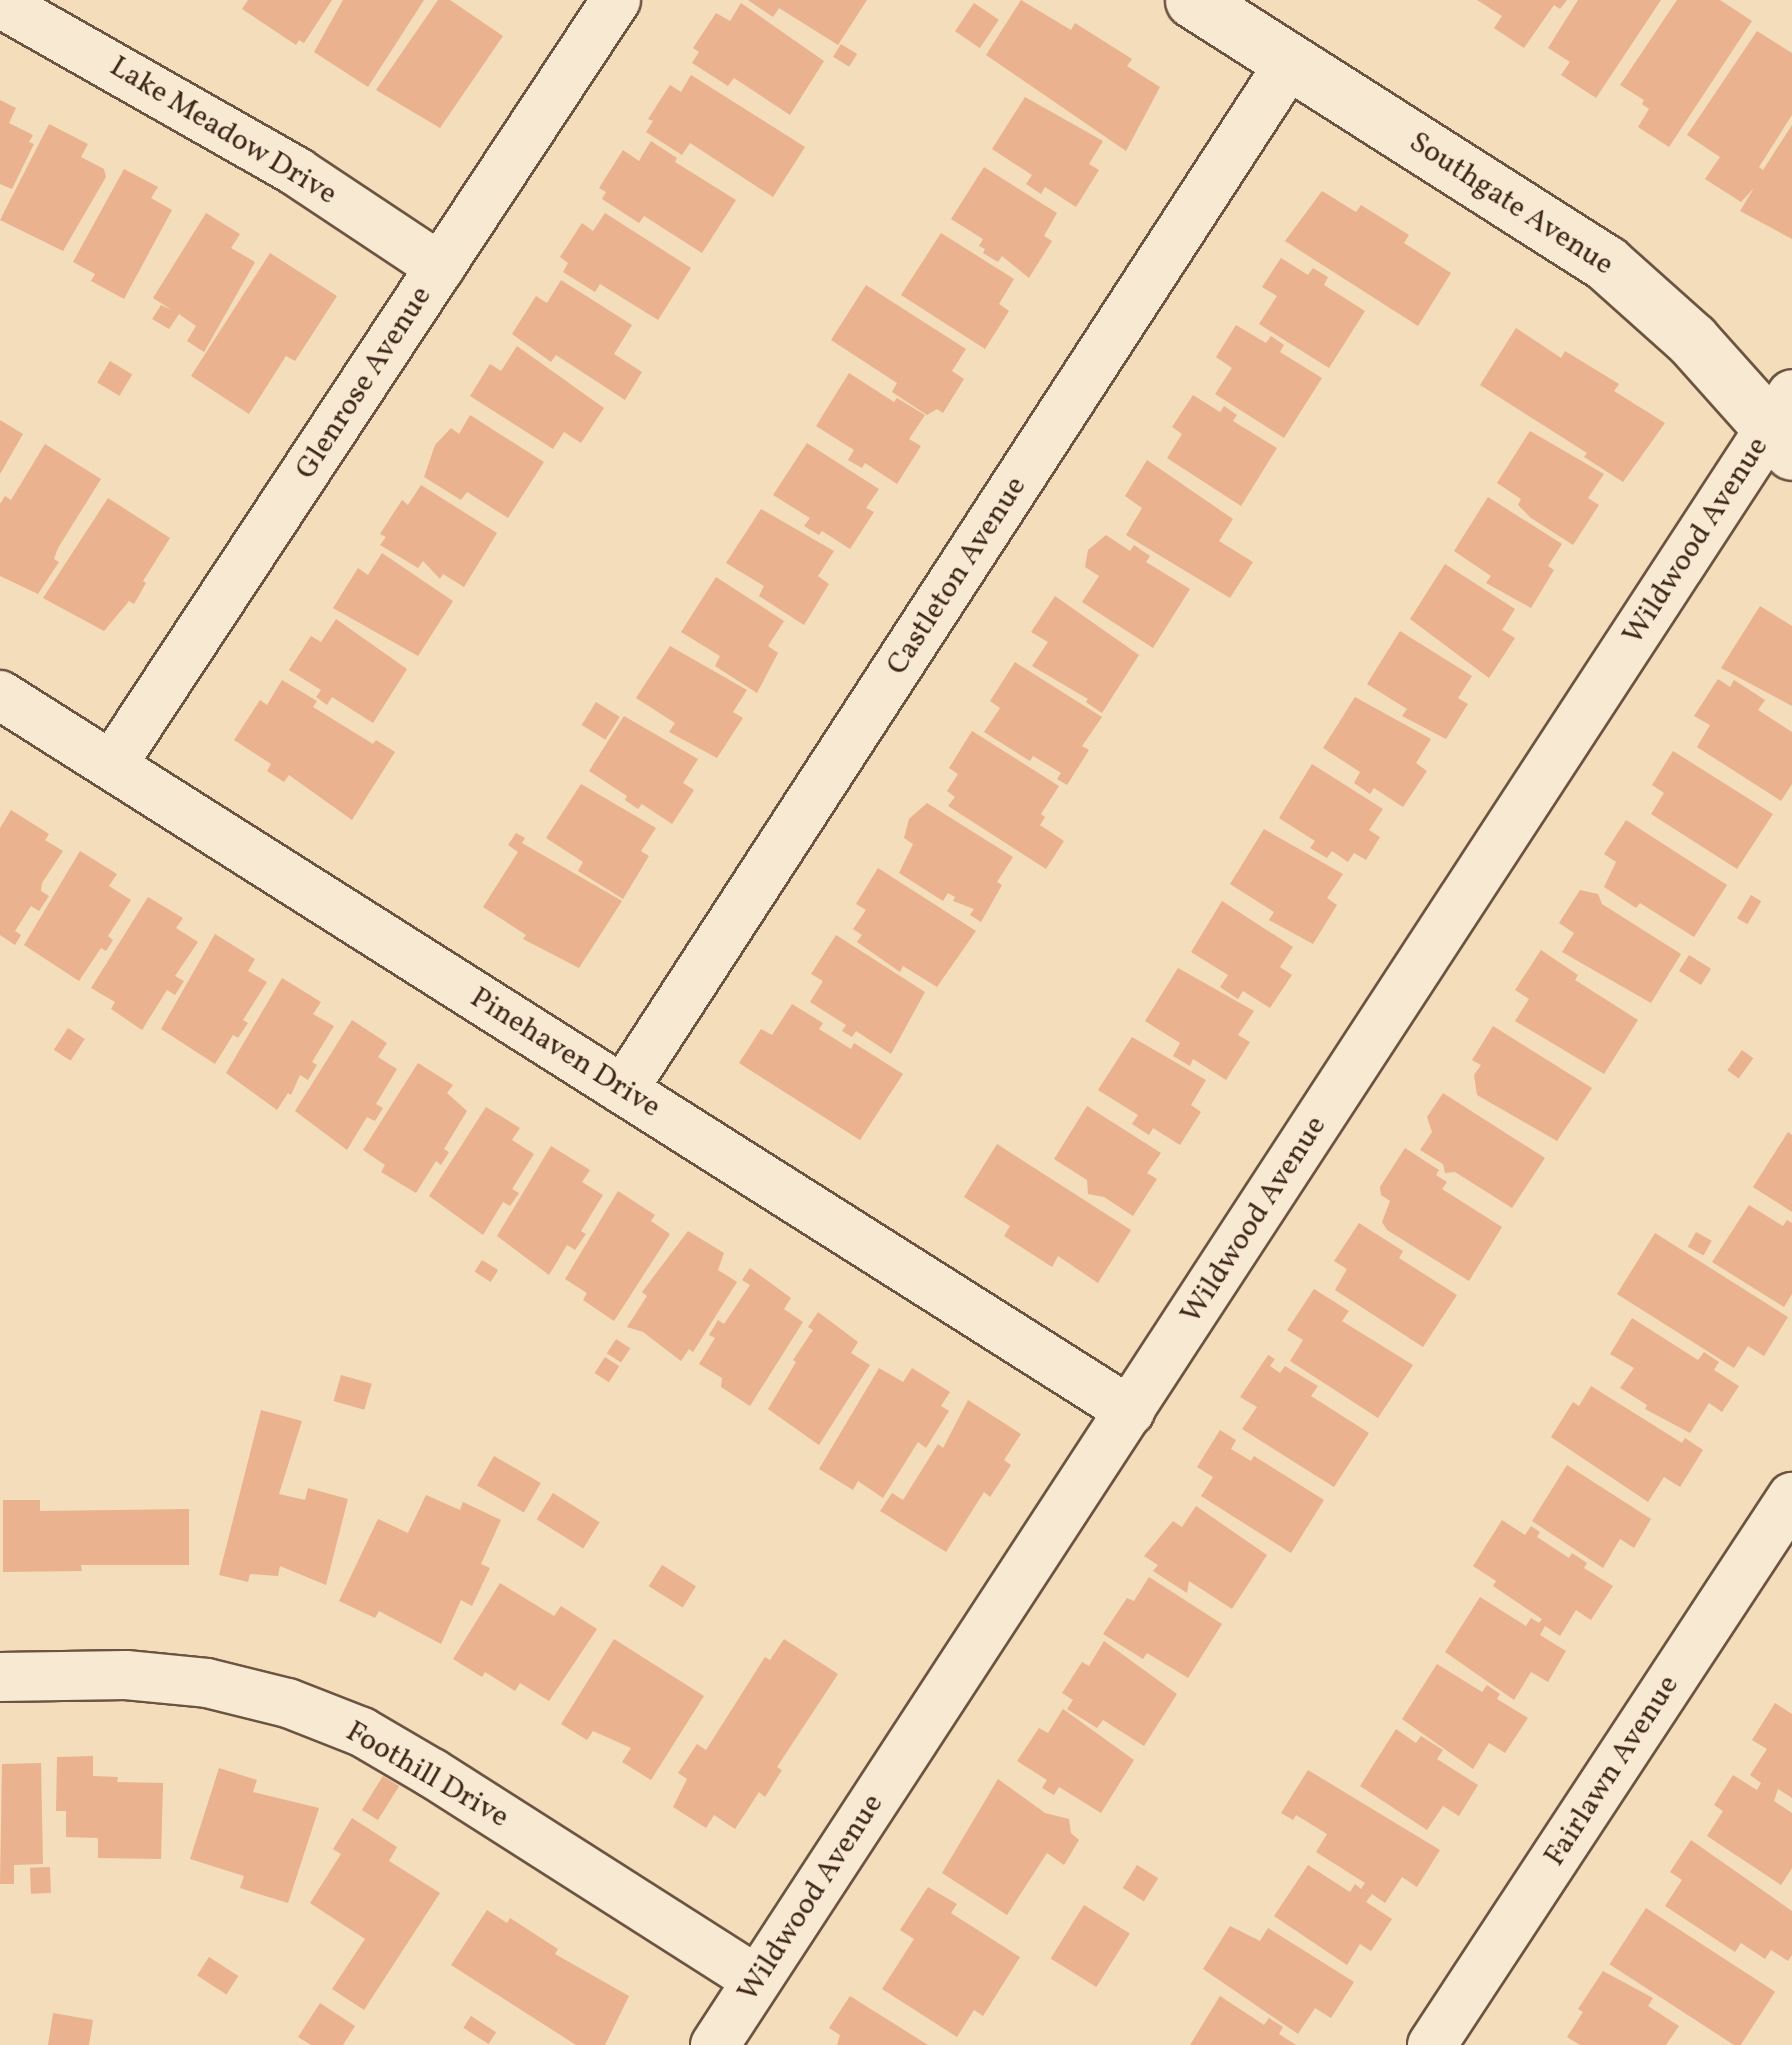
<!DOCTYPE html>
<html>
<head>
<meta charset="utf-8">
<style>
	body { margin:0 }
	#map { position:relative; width:1792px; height:2045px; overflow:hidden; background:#f4ddbb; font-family:Vollkorn,serif }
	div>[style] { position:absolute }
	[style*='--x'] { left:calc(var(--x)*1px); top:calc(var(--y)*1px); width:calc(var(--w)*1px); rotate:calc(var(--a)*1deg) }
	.building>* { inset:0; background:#eab28e; transform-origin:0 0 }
	.roads { filter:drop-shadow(2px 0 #6c5442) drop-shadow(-2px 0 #6c5442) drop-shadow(0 2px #6c5442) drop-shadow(0 -2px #6c5442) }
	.street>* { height:48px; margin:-24px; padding:0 24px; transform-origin:24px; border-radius:24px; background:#f8e9d3 }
	.secondary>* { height:55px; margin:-27.5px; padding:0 27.5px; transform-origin:27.5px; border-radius:27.5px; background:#f8e9d3 }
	span { translate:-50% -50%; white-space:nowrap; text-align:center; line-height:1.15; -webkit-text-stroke:9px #f8e9d3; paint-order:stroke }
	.street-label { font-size:30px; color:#3f2719 }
</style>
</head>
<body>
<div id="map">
	<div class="building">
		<i style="clip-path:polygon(248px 0,332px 0,304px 43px,299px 40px,296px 45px,242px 9px)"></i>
		<i style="clip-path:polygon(343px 0,424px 0,368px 87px,314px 52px)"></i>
		<i style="clip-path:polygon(438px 0,450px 0,503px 36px,440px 128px,376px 90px)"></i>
		<i style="clip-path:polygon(748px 0,867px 0,838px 45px,779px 8px,773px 17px)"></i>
		<i style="clip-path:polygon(1021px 0,1071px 30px,1075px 23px,1132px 59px,1127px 66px,1160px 87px,1126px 151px,986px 55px)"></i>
		<i style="clip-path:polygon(1477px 0,1567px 0,1560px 9px,1554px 5px,1524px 48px,1494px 28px,1502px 16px)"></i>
		<i style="clip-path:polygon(1578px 0,1661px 0,1596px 98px,1561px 75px,1570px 62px,1548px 48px)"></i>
		<i style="clip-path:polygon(1677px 0,1720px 0,1752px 21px,1669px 147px,1638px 127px,1649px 109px,1642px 104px,1644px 100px,1620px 85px)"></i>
		<i style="clip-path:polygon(741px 3px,824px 61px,790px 115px,734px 78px,728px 86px,692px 63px,699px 52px,693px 48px,716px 13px,730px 21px)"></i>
		<i style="left:974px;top:3px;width:30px;height:34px;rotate:34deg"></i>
		<i style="clip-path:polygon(1757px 31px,1792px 53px,1792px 115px,1759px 167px,1763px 170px,1792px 125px,1792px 239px,1740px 211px,1754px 188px,1741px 202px,1705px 179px,1720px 157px,1687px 135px)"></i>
		<i style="left:841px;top:44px;width:19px;height:15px;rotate:32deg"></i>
		<i style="clip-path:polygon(691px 75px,805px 147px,773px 197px,690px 143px,682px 155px,646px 132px,653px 121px,648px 119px,670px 85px,681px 92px)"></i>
		<i style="clip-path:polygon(1025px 97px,1103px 141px,1089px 164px,1099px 170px,1076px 207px,1045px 187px,1041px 194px,1026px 184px,1032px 175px,992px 149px)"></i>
		<i style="clip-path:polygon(0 100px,16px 108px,9px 123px,33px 135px,29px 142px,34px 144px,12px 189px,0 184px)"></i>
		<i style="clip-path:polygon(49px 124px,88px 144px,81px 157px,104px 169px,106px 177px,63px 251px,0 220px)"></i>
		<i style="clip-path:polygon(651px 141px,677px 158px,675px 162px,736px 200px,702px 253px,644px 216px,639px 223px,602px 199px,606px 192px,599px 188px,623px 150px,639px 161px)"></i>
		<i style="clip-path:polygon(984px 167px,1057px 213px,1044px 236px,1052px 241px,1029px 278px,1002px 256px,998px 262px,983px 253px,985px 249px,979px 246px,983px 239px,951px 219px)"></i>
		<i style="clip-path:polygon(124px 169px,158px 187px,151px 198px,172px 210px,124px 299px,91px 281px,95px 274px,73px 262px)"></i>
		<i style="clip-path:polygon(1322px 191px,1356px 212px,1361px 205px,1409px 235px,1404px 243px,1451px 273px,1418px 326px,1285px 241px)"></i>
		<i style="clip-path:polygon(206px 213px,240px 234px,231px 248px,255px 262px,204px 352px,187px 341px,196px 326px,179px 314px,169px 329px,152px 319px,161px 305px,172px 310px,153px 298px)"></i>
		<i style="clip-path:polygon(605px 213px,691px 268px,658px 320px,600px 284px,595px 292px,563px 272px,568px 263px,560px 257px,582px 223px,593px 231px)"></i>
		<i style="clip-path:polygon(941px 233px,1014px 279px,999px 304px,1009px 311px,985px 349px,901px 295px)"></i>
		<i style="clip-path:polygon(270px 253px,337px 296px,295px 361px,286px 356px,249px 414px,191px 376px)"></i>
		<i style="clip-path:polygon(1281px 258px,1308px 275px,1313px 268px,1328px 277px,1324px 285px,1365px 311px,1329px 368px,1259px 324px,1277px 296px,1262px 287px)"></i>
		<i style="clip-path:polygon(561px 280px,632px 325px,614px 354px,642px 372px,625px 400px,556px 355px,551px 362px,512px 334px,536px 296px,547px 303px)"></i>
		<i style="clip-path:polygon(866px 285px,966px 349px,952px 371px,964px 379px,943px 413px,937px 409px,927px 415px,892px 392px,897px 383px,831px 340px)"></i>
		<i style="clip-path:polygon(1236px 325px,1266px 343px,1271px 336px,1284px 345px,1280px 352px,1322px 378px,1284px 438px,1215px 394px,1232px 368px,1216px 357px)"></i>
		<i style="clip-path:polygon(1516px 328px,1561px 358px,1565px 351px,1619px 384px,1614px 391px,1665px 423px,1623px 482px,1584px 457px,1587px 453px,1480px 385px)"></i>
		<i style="clip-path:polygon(517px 346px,604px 408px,581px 443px,564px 432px,553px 449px,470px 396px,490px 364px,501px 371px)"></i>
		<i style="left:110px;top:361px;width:26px;height:25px;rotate:31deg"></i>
		<i style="clip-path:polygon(849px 373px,894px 402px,897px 398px,925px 415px,909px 439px,921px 446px,897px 484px,865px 463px,862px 468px,848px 460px,854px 450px,816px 426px)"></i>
		<i style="clip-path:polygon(1193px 395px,1220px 412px,1224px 406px,1237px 415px,1233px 421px,1277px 448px,1241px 506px,1167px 458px,1182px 434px,1172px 427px)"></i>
		<i style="clip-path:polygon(470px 415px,544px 462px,508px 518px,467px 492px,461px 500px,424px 477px,435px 445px,451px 428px,459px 434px)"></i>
		<i style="clip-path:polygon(0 420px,23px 434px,0 474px)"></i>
		<i style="clip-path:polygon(1530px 431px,1604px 474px,1588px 498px,1599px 505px,1573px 545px,1531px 518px,1518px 505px,1521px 499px,1497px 483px)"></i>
		<i style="clip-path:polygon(807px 443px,879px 489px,866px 508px,874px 512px,850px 549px,822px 531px,819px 535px,804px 526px,810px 518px,773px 495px)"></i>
		<i style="clip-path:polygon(45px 444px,101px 479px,58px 548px,54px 559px,59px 562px,38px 594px,0 576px,0 504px,5px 496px,11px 500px)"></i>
		<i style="clip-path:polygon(1147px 460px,1233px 519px,1219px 541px,1253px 562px,1230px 598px,1126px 535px,1142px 508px,1125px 496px)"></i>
		<i style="clip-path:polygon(421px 485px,497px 533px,464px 587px,443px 574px,440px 579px,423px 561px,418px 568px,380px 545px,386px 537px,380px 534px,402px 500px,408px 505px)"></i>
		<i style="clip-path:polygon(1488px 497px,1562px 544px,1548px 566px,1554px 570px,1531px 608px,1486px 583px,1491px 576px,1454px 551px)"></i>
		<i style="clip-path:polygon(108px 498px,170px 538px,143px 581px,146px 583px,134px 604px,129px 601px,104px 631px,43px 598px)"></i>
		<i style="clip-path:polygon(761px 509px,834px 551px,818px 576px,829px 584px,804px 625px,759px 596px,764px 586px,726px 563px)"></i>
		<i style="clip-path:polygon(1106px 535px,1130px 551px,1134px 545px,1150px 556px,1146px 562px,1190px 589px,1153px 648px,1082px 602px,1099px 576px,1085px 567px,1088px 550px)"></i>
		<i style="clip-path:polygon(382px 553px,453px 601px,418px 656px,333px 608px,358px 568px,368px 575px)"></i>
		<i style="clip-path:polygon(1445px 564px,1515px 609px,1502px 630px,1515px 638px,1489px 678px,1410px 619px)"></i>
		<i style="clip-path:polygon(716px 577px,784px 621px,768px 646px,778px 653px,757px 693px,715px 666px,720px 656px,681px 632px)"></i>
		<i style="clip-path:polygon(1055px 596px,1139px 655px,1102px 713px,1086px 702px,1088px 699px,1032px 666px,1048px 642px,1031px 632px)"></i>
		<i style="clip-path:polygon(1760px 606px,1792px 626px,1792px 706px,1721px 668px)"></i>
		<i style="clip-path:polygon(336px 619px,407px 669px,373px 723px,332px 697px,327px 705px,316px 697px,321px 690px,289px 670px,311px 636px,321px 642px)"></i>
		<i style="clip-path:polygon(1400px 631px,1472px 676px,1458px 698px,1468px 704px,1446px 739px,1402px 716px,1407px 709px,1367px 684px)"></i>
		<i style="clip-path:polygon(670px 646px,747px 690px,733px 712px,743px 718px,717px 758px,669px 732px,675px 723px,636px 698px)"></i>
		<i style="clip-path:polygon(1015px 662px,1102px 717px,1082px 746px,1089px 750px,1067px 785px,1057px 779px,1061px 773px,1033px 756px,1030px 761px,984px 732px,1000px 708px,990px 701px)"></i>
		<i style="clip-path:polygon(1718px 679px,1730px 687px,1734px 680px,1765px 700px,1758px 710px,1792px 732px,1792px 784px,1781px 801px,1697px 747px,1710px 725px,1694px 716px)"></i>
		<i style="clip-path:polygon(282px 680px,317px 701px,313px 707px,373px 744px,376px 740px,395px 752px,352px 820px,289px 775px,284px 782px,267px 771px,271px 764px,234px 740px,260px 700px,267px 705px)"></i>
		<i style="clip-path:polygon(1355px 697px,1431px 739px,1416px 763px,1427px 771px,1403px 807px,1374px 788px,1370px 794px,1354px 783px,1360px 772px,1323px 748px)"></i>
		<i style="left:596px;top:702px;width:28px;height:27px;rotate:32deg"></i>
		<i style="clip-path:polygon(624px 716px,698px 759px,683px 783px,694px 790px,672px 824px,642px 804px,638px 809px,625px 800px,627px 796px,589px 771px)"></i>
		<i style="clip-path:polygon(972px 731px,1059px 786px,1041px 814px,1045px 817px,1040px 825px,1064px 841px,1046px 869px,948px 806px,955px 797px,947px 791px,958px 774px,949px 768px)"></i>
		<i style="clip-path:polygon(1673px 751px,1773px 814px,1737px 869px,1651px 814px,1664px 793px,1652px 785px)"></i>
		<i style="clip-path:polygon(1312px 764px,1383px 809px,1369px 830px,1380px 837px,1366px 860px,1354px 853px,1348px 862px,1332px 851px,1327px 858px,1310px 848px,1315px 841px,1279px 818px)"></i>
		<i style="clip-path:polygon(581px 784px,656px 828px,641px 851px,649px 856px,623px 899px,578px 871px,583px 862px,546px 838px)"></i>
		<i style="clip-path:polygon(927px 803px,1013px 857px,997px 882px,1002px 885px,981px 922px,970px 915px,974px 909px,953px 901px,955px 897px,948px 893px,943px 901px,899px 873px,913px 844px,904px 838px,909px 819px)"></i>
		<i style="clip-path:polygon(11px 810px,49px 834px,45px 840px,63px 851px,42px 883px,41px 891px,49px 896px,39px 911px,31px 906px,15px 931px,21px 935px,15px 945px,0 935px,0 828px)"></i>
		<i style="clip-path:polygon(1626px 820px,1727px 885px,1694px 937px,1640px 903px,1636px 908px,1604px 887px,1616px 862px,1604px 854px)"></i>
		<i style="clip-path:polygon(1264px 829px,1343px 874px,1327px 898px,1337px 905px,1313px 944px,1269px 920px,1274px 912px,1230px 884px)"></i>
		<i style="clip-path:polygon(516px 833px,525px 838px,522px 843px,622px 901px,579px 968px,523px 939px,526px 935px,483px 907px,518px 852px,508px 845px)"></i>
		<i style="clip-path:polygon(80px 851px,117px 874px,109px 886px,131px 900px,108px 936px,113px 940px,106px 951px,101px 948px,79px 981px,24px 945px)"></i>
		<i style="clip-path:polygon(878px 868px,976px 931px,937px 987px,903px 966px,900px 972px,857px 942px,862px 935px,853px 929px,866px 910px,856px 904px)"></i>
		<i style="clip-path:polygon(1580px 890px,1598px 894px,1602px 904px,1681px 954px,1651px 1003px,1562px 952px,1574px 933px,1559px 923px)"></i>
		<i style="left:1751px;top:895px;width:12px;height:27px;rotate:31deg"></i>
		<i style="clip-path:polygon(148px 897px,183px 918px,176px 928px,198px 942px,175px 976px,184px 981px,175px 995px,167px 990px,142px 1030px,111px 1009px,115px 1002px,91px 988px)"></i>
		<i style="clip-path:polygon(1222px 901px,1293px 947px,1280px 967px,1292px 975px,1270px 1008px,1243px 991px,1238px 999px,1220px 987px,1228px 975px,1191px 952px)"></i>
		<i style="clip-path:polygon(215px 934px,255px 959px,248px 971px,267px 982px,243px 1020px,248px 1023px,238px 1038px,233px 1035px,215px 1064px,161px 1029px)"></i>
		<i style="clip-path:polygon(836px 935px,925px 992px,891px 1054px,856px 1031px,852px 1037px,842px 1031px,846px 1025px,810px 1002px,823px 981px,811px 974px)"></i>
		<i style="clip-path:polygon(1541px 950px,1578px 975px,1575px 980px,1638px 1020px,1604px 1074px,1515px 1021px,1529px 999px,1515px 990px)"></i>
		<i style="left:1689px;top:955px;width:26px;height:19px;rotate:32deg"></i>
		<i style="clip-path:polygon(1178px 968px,1254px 1011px,1238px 1035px,1250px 1042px,1226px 1080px,1193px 1059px,1190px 1066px,1173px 1056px,1180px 1043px,1145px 1021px)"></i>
		<i style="clip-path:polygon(282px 978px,321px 1002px,313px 1014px,334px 1026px,312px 1062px,317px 1065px,308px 1080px,300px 1075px,291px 1095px,288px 1093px,277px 1110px,226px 1073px)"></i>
		<i style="clip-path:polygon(792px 1004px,823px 1023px,819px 1029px,851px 1049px,854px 1043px,903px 1074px,860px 1140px,739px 1063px,761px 1029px,772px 1035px)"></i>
		<i style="clip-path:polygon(352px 1020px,387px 1043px,378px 1057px,397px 1069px,376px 1104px,383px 1108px,375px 1121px,367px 1117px,347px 1150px,295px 1111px)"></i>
		<i style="clip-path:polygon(1493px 1026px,1592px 1088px,1557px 1141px,1477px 1095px,1474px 1075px,1481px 1065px,1472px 1060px)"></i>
		<i style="left:68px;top:1028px;width:20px;height:26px;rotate:33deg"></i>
		<i style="clip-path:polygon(1132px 1037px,1206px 1080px,1191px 1105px,1201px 1112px,1180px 1145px,1153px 1128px,1149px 1135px,1132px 1124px,1138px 1115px,1098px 1090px)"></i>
		<i style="left:1742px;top:1050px;width:14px;height:25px;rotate:36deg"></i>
		<i style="clip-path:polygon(418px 1063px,453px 1085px,447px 1093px,467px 1111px,444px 1149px,449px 1152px,441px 1165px,436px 1161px,416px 1193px,381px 1172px,385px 1165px,363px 1150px)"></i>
		<i style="clip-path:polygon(1443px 1093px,1545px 1158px,1512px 1208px,1455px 1172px,1445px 1173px,1443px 1164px,1420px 1150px,1432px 1132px,1427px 1117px)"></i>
		<i style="clip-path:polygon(1087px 1106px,1161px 1153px,1147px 1173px,1157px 1179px,1133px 1216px,1104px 1197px,1088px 1194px,1087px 1180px,1054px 1159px)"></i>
		<i style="clip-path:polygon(486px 1107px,520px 1128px,512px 1140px,534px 1154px,512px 1189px,519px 1193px,510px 1206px,503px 1202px,483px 1235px,429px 1196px)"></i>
		<i style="clip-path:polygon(1788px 1132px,1792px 1135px,1792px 1212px,1753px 1187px)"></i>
		<i style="clip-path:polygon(997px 1144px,1131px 1230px,1098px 1283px,1058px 1256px,1052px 1267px,1004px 1236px,1010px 1226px,964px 1197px)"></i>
		<i style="clip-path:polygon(551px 1146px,590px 1170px,582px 1182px,603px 1195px,581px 1231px,586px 1234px,575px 1250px,567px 1245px,549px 1275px,497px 1236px)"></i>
		<i style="clip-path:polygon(1405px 1148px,1439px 1170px,1436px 1175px,1447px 1182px,1442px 1189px,1502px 1227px,1469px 1281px,1387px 1230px,1382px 1222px,1390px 1201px,1381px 1195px,1380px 1187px)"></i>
		<i style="clip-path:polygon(618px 1191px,655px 1215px,651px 1221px,670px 1234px,614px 1321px,583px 1300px,587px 1293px,565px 1279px)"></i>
		<i style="clip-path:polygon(1749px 1205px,1783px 1226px,1787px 1220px,1792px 1223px,1792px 1294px,1784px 1307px,1712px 1262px)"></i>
		<i style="clip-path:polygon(1359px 1223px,1403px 1251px,1399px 1258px,1457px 1295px,1423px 1347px,1335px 1290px,1347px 1269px,1334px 1261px)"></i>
		<i style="clip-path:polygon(688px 1231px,724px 1253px,718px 1270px,737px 1282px,693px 1352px,689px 1349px,681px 1361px,643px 1332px,627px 1327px,647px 1296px,642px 1292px)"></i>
		<i style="left:1696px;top:1232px;width:18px;height:17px;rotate:29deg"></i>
		<i style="clip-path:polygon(1655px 1233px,1788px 1317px,1764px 1356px,1748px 1346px,1734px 1368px,1617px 1294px)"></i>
		<i style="left:482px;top:1260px;width:19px;height:14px;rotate:32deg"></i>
		<i style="clip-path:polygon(750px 1268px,791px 1298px,784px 1309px,803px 1322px,750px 1406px,721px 1387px,722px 1378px,699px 1364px,715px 1338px,709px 1335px,718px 1320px,724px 1324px,750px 1285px,742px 1280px)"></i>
		<i style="clip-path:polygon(1314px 1289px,1349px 1311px,1342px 1321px,1413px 1365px,1378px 1418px,1290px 1361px,1303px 1340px,1287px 1330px)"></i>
		<i style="clip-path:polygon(818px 1312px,858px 1342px,851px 1353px,870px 1365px,819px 1445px,768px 1409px,796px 1362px,793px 1360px,813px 1330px,808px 1327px)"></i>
		<i style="clip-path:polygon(1632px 1318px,1698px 1360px,1704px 1352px,1719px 1362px,1714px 1370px,1739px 1386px,1722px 1412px,1709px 1403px,1690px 1433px,1645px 1409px,1647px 1405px,1620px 1388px,1634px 1368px,1610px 1354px)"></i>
		<i style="left:616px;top:1339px;width:17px;height:17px;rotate:33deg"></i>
		<i style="clip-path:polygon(1268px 1355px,1275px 1359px,1270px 1366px,1280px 1373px,1285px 1366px,1318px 1386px,1311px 1396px,1369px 1433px,1334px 1487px,1242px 1429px,1257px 1407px,1240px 1397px)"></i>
		<i style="left:605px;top:1357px;width:17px;height:19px;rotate:33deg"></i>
		<i style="clip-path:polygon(879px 1368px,903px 1382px,912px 1368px,950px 1392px,941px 1406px,949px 1411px,926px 1448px,918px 1442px,883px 1498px,858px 1481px,853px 1490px,819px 1469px)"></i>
		<i style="left:341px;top:1375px;width:32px;height:27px;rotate:16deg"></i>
		<i style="clip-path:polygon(1591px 1386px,1682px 1443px,1685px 1438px,1703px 1450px,1680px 1487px,1664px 1477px,1648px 1502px,1551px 1437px,1573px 1402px,1579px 1406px)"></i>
		<i style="clip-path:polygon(968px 1400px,1021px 1434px,1004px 1460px,1011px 1465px,990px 1497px,984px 1492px,946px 1552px,880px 1511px,892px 1493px,903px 1500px,938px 1444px,943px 1448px)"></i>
		<i style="clip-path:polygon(261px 1410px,302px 1421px,279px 1494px,305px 1500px,308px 1488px,348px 1499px,326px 1585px,280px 1566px,278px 1576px,250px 1574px,248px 1582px,219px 1575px)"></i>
		<i style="clip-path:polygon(1220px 1430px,1236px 1440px,1231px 1449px,1251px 1461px,1254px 1456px,1324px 1500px,1291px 1553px,1201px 1496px,1213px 1477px,1197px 1467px)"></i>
		<i style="left:494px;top:1456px;width:54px;height:34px;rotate:30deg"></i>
		<i style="clip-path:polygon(1567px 1465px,1651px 1519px,1634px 1548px,1620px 1539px,1603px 1568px,1532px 1521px)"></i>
		<i style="left:553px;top:1493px;width:55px;height:31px;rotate:32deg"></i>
		<i style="clip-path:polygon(426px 1495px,460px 1510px,463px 1502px,501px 1520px,481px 1564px,490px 1568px,472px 1606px,461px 1600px,441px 1644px,379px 1611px,375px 1618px,339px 1601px,378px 1519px,408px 1533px)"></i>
		<i style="clip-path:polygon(3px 1500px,40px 1500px,40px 1511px,189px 1509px,189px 1565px,81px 1565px,82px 1571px,3px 1572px)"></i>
		<i style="clip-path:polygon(1196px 1506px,1267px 1555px,1232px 1609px,1189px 1581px,1187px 1593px,1153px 1571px,1158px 1565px,1144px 1556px,1173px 1521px,1182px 1527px)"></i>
		<i style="clip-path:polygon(1502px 1520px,1525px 1535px,1531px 1526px,1540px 1532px,1537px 1537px,1569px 1558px,1572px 1553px,1587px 1563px,1584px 1568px,1613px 1586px,1591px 1620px,1576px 1610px,1560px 1636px,1545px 1626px,1540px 1635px,1566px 1651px,1548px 1682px,1531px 1672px,1514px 1700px,1445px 1652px,1480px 1597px,1526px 1626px,1531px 1618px,1539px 1623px,1542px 1619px,1493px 1586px,1496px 1581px,1473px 1566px)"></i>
		<i style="left:662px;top:1565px;width:40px;height:25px;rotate:32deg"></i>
		<i style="clip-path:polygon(1149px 1577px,1222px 1624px,1188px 1678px,1147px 1653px,1143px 1659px,1103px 1634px,1127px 1598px,1134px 1601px)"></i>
		<i style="clip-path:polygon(500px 1583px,554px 1616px,561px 1606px,597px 1629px,549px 1701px,520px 1683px,515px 1691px,485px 1672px,482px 1677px,453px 1659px)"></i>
		<i style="clip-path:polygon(614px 1639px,704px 1696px,651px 1780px,622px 1762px,631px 1748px,593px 1731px,587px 1740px,561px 1724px)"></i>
		<i style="clip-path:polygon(784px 1639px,838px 1674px,777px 1767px,782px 1770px,765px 1797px,759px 1792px,735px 1829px,714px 1815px,706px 1828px,673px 1807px,687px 1779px,678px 1773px,697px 1744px,706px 1750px,765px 1657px,770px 1660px)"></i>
		<i style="clip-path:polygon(1104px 1641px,1177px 1694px,1144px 1746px,1103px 1720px,1097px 1728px,1067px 1709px,1073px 1700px,1062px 1693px,1082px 1662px,1089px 1666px)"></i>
		<i style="clip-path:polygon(1437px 1664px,1482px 1692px,1487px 1685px,1500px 1694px,1497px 1699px,1528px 1718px,1505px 1753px,1489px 1743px,1473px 1769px,1402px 1719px)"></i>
		<i style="clip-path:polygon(1775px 1703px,1792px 1714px,1792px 1798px,1778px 1789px,1774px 1801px,1792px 1813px,1792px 1868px,1781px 1885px,1707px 1836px,1723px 1811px,1714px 1805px,1733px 1775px,1757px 1790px,1761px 1783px,1750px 1775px,1767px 1749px,1752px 1740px)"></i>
		<i style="clip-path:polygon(1063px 1709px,1134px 1760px,1101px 1813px,1059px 1787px,1054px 1795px,1042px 1788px,1047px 1780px,1017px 1761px,1039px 1728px,1048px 1733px)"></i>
		<i style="clip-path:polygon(1396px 1729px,1416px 1743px,1421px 1736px,1443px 1750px,1437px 1759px,1478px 1785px,1459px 1816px,1443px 1806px,1427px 1830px,1360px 1786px)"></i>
		<i style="clip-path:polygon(93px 1756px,93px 1776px,118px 1777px,117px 1782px,163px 1783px,161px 1859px,98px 1858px,98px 1838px,66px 1837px,66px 1811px,56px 1811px,57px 1757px)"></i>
		<i style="clip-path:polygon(41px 1763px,43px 1864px,14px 1865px,14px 1884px,0 1884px,2px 1764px)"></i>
		<i style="clip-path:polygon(219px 1768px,257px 1780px,253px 1792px,319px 1808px,288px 1903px,240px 1888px,244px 1876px,190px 1859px)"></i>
		<i style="clip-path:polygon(1308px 1770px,1440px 1850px,1417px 1887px,1402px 1877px,1385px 1903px,1372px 1894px,1366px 1902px,1392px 1919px,1371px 1951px,1360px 1944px,1347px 1965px,1274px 1916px,1308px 1865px,1350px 1892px,1355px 1884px,1361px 1889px,1365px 1883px,1316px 1852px,1327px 1834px,1296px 1815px,1293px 1820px,1281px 1813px)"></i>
		<i style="left:383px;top:1776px;width:19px;height:40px;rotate:32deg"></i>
		<i style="clip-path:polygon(998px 1779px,1045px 1813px,1069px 1819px,1071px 1833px,1079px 1840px,1064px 1865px,1047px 1853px,1007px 1915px,942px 1873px)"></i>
		<i style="clip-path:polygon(352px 1818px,397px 1847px,389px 1861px,440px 1893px,364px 2010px,332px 1989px,365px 1939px,310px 1903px,341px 1854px,333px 1849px)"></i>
		<i style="clip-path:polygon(1691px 1840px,1792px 1911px,1792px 1955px,1788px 1961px,1771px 1950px,1765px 1959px,1741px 1943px,1735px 1952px,1665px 1906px,1682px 1880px,1670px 1872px)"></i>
		<i style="left:1137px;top:1865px;width:25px;height:27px;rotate:32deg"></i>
		<i style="left:50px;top:1867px;width:26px;height:20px;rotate:88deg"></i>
		<i style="clip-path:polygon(928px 1887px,957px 1904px,951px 1913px,1020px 1957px,983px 2016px,974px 2010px,957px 2037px,882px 1989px,914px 1939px,900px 1930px)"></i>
		<i style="left:1084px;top:1905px;width:54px;height:63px;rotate:32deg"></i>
		<i style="left:1646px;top:1908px;width:154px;height:67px;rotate:33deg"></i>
		<i style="clip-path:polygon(487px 1910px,507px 1923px,510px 1918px,558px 1949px,555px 1954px,629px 1996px,605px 2045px,576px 2045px,451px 1965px)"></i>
		<i style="clip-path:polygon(1230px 1926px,1260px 1941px,1268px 1928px,1354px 1982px,1331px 2018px,1315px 2008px,1298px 2034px,1203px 1969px)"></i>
		<i style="left:209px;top:1957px;width:35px;height:22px;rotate:33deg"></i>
		<i style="clip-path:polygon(1603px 1971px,1653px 1998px,1648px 2006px,1679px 2026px,1666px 2045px,1580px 2045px,1567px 2037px,1583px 2012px,1578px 2009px)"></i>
		<i style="clip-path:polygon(850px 1996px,928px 2045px,837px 2045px,840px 2035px,829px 2028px)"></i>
		<i style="clip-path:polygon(1220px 1996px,1264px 2025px,1269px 2018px,1283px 2027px,1279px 2034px,1296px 2045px,1190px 2045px)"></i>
		<i style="clip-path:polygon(320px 2003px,355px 2026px,343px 2045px,311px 2045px,298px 2037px)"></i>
		<i style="clip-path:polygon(53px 2013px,93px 2020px,89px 2045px,48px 2045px)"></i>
		<i style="left:471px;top:2016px;width:30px;height:14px;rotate:33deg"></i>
	</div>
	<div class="roads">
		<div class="street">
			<i style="--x:0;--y:3;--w:342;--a:29.6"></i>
			<i style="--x:297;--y:172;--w:172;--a:33.6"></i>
			<i style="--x:0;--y:695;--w:1338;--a:32.36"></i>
			<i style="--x:112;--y:765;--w:916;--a:-56.62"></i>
			<i style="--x:623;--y:1090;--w:1225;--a:-57.02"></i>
			<i style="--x:0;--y:1677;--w:126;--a:-0.9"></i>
			<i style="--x:126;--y:1675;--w:81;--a:5.6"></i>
			<i style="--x:207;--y:1683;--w:83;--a:13.9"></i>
			<i style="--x:288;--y:1703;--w:79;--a:21.4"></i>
			<i style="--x:362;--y:1732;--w:81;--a:30.4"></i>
			<i style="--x:432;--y:1773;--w:385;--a:32.5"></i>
			<i style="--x:715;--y:2045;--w:1971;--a:-56.88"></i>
			<i style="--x:1432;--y:2045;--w:656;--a:-56.7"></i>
		</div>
		<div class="secondary">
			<i style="--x:1193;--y:0;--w:490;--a:32.5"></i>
			<i style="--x:1606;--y:263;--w:115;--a:41.8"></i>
			<i style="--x:1692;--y:340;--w:150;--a:48.2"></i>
		</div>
	</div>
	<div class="street-label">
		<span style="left:223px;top:131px;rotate:31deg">Lake Meadow Drive</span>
		<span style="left:1511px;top:204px;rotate:33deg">Southgate Avenue</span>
		<span style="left:364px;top:383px;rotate:-57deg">Glenrose Avenue</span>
		<span style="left:1696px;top:541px;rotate:-57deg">Wildwood Avenue</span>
		<span style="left:957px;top:576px;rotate:-57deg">Castleton Avenue</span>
		<span style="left:565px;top:1053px;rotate:32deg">Pinehaven Drive</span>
		<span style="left:1254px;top:1220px;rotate:-57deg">Wildwood Avenue</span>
		<span style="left:1612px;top:1771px;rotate:-57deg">Fairlawn Avenue</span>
		<span style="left:427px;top:1775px;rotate:30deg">Foothill Drive</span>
		<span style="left:811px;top:1898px;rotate:-57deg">Wildwood Avenue</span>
	</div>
</div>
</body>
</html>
